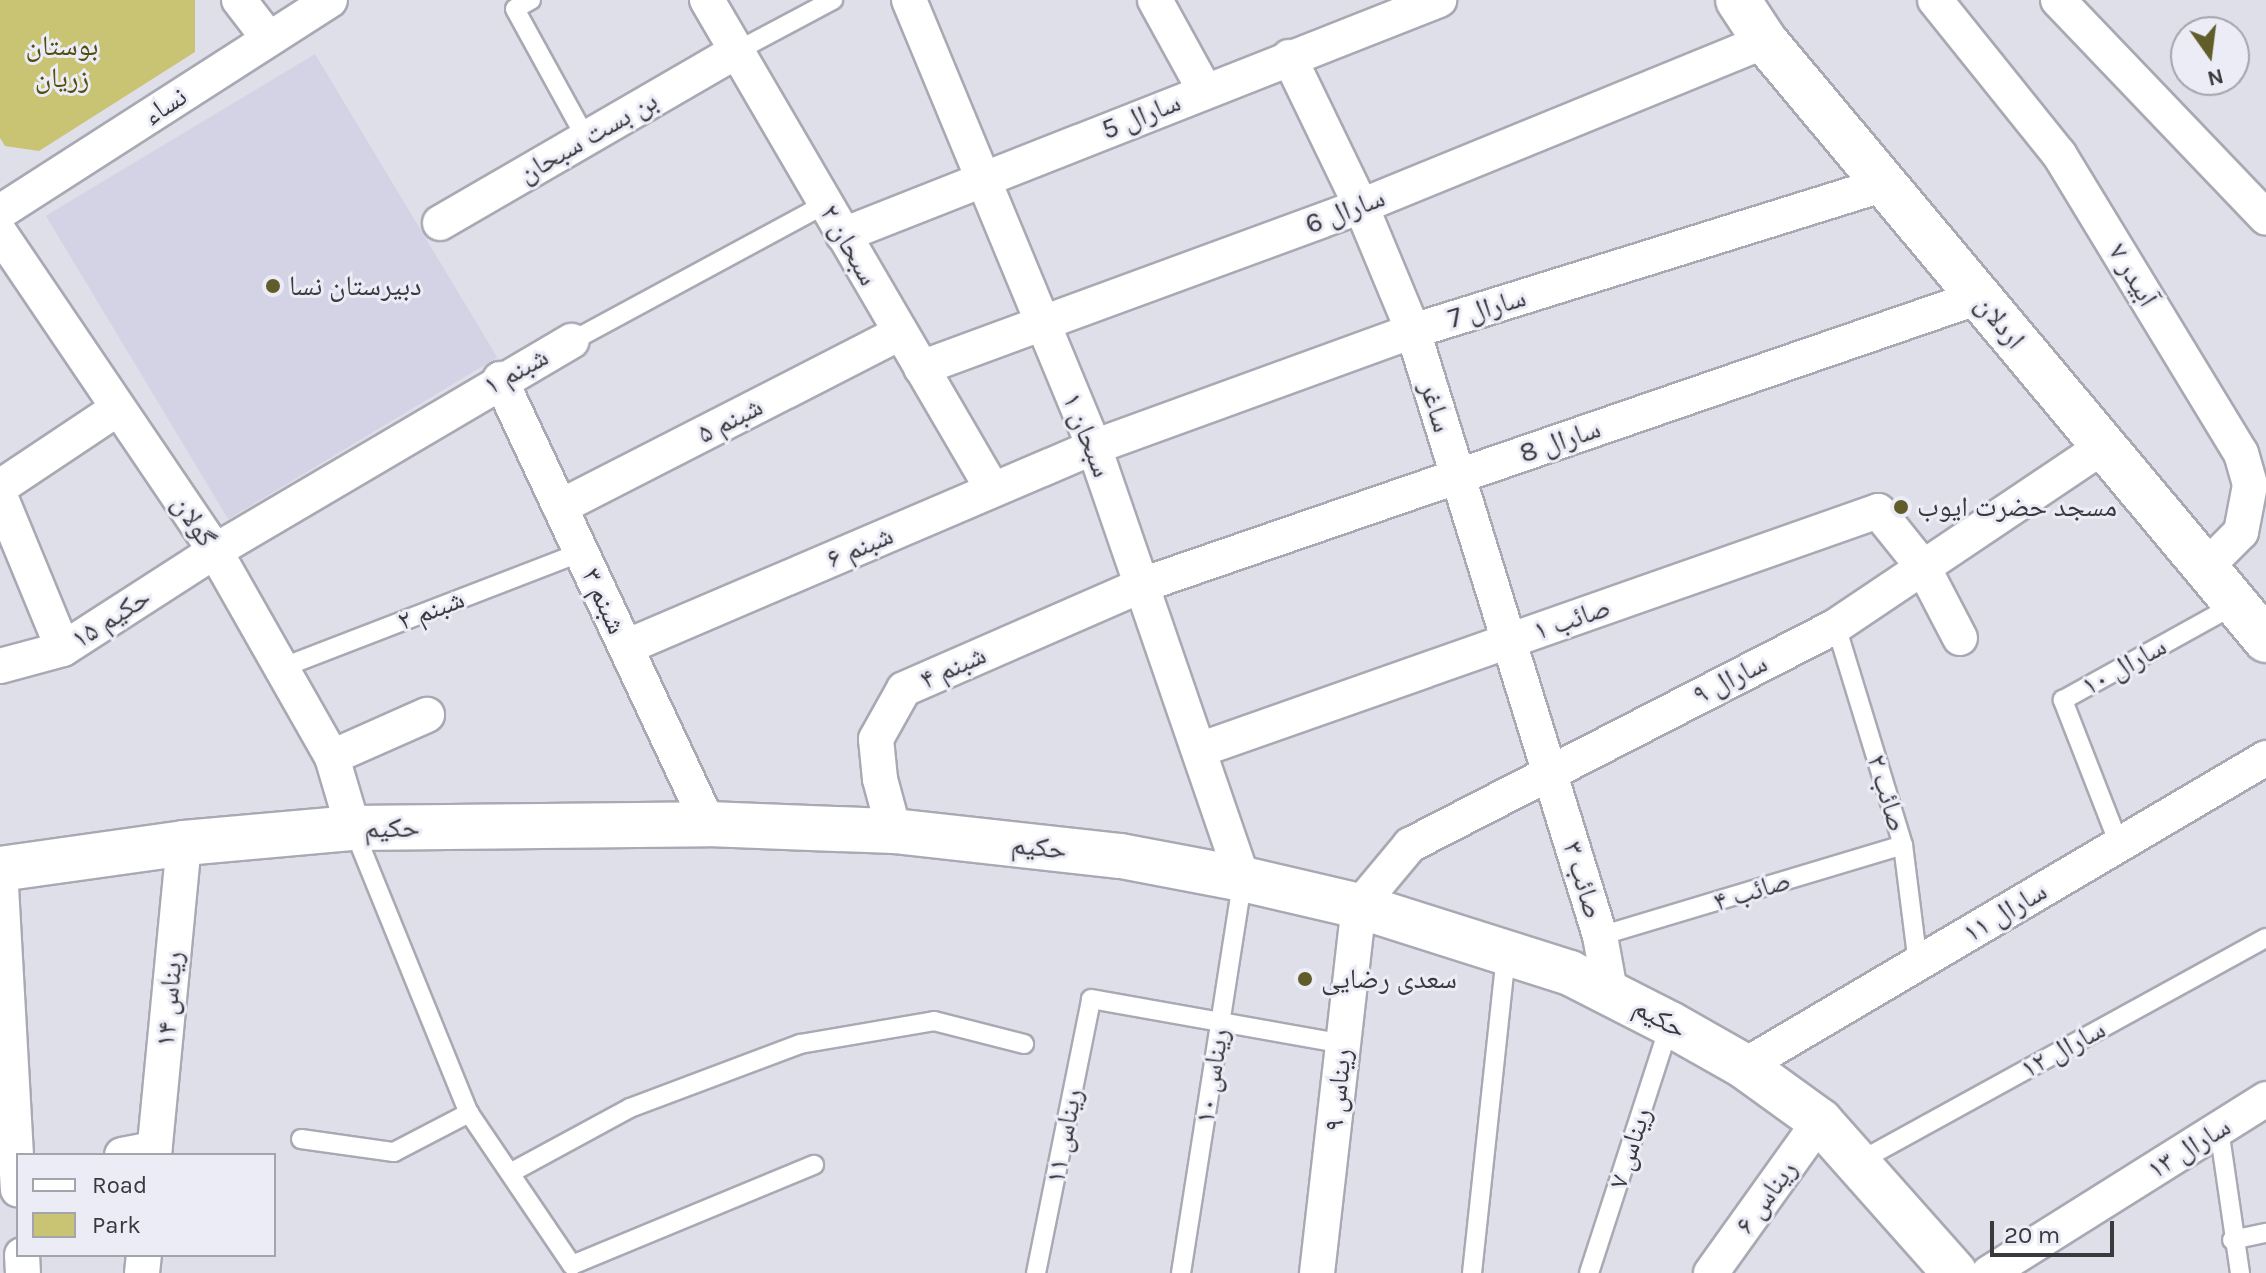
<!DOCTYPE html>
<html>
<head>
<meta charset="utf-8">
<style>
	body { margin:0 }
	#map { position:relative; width:2266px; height:1273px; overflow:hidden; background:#dfdfea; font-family:Karla,"Noto Naskh Arabic",sans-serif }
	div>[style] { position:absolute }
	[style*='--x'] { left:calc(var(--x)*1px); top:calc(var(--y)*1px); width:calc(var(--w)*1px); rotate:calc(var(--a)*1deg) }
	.built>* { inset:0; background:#d3d3e5; transform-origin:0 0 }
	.green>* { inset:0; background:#c8c473 }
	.roads { filter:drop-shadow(2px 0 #a9a9b4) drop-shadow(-2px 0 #a9a9b4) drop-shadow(0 2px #a9a9b4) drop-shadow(0 -2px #a9a9b4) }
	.service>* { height:18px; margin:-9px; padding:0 9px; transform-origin:9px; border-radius:9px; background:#fff }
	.minor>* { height:34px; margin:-17px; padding:0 17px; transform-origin:17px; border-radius:17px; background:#fff }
	.tertiary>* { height:44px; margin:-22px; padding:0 22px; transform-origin:22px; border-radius:22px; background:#fff }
	.dots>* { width:22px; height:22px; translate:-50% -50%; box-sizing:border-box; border:4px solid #ececf7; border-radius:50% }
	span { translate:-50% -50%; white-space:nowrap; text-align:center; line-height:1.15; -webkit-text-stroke:6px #ececf7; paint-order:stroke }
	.park-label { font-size:28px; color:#514e0e }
	.street-label { font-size:28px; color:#39393e }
	.poi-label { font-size:28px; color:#39393e }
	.left { translate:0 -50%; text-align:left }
	.legend { position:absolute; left:16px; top:1153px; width:260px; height:104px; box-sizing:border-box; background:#ececf7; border:2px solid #a4a4ad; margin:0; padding:10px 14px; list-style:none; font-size:24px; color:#39393e }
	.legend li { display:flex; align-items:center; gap:16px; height:40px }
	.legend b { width:40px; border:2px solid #a4a4ad }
	.north { position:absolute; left:2170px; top:16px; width:80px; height:80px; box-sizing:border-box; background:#ececf7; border:2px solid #a4a4ad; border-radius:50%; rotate:166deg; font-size:22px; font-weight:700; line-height:32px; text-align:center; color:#39393e }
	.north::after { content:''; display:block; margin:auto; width:28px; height:36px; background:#605d2a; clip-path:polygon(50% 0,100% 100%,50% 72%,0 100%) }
	.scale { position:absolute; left:1990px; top:1221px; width:124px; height:36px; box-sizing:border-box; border:4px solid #39393e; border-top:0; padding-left:10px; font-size:24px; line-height:28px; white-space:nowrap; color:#39393e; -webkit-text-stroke:6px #ececf7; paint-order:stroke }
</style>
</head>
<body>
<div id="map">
	<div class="built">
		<i style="left:315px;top:54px;width:354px;height:314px;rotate:59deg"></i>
	</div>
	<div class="green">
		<i style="clip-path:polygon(0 0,195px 0,195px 52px,39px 151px,5px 146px,0 138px)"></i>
	</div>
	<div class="roads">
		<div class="service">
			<i style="--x:531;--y:0;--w:18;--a:151"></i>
			<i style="--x:515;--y:9;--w:147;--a:61.2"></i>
			<i style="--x:737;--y:51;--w:109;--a:-28"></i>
			<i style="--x:572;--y:341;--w:288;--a:-28.4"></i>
			<i style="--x:1836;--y:626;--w:229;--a:73"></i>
			<i style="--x:1903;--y:845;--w:119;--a:82.8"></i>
			<i style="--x:281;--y:668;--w:322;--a:-21.1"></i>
			<i style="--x:353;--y:828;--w:308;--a:67.9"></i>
			<i style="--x:469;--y:1113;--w:184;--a:55.9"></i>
			<i style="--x:572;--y:1265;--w:262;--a:-22.5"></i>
			<i style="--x:2119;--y:844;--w:155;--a:-111.3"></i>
			<i style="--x:2063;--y:700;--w:198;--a:-29"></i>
			<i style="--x:1600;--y:936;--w:316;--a:-16.7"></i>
			<i style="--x:2219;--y:1129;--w:146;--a:81.7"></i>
			<i style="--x:301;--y:1139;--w:94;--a:8"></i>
			<i style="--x:394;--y:1152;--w:85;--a:-27.5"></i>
			<i style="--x:1860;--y:1161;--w:463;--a:-28.8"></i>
			<i style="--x:512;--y:1172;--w:134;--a:-28.5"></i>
			<i style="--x:630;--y:1108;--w:182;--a:-20.6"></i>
			<i style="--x:800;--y:1044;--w:136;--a:-9.7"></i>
			<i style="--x:934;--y:1021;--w:93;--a:14.3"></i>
			<i style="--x:2232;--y:1240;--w:35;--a:-12"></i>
			<i style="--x:1036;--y:1273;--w:279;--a:-78.6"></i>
			<i style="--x:1091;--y:999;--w:256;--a:10.1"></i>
			<i style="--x:1181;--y:1273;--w:399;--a:-81.1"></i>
			<i style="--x:1472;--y:1273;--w:321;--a:-83.9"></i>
			<i style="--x:1589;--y:1273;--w:262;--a:-72"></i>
		</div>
		<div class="minor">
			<i style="--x:239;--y:0;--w:49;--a:52.4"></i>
			<i style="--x:707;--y:0;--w:567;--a:59.73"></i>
			<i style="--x:909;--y:0;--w:484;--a:67.5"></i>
			<i style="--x:1094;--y:447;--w:457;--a:71"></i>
			<i style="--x:1155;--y:0;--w:104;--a:61.2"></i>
			<i style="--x:1935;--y:0;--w:198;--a:51.2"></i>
			<i style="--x:2059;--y:154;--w:350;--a:58.7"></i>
			<i style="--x:2241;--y:453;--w:33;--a:74"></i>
			<i style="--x:2250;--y:485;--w:48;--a:100.8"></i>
			<i style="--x:2241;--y:532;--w:49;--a:135"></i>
			<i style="--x:2058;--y:0;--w:301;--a:46.3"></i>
			<i style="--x:1289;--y:57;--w:165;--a:64.2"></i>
			<i style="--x:1361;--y:206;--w:135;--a:67.4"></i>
			<i style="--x:1413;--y:331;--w:633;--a:72.82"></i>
			<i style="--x:1600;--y:936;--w:56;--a:79.7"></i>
			<i style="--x:0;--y:212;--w:392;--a:-32.7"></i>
			<i style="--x:440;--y:223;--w:343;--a:-30.1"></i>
			<i style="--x:0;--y:233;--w:384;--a:55.9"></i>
			<i style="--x:215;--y:551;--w:237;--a:60.4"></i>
			<i style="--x:332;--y:757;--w:74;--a:73.5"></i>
			<i style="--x:843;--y:235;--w:641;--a:-21.52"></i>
			<i style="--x:921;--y:368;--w:469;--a:-20.2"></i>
			<i style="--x:1361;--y:206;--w:436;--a:-22.2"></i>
			<i style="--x:500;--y:379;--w:491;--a:64.9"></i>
			<i style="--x:0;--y:487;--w:141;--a:-33.7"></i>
			<i style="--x:0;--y:496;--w:165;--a:67.6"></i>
			<i style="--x:560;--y:507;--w:382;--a:-27.1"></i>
			<i style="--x:626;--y:647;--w:509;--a:-23.14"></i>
			<i style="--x:1094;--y:447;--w:339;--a:-20"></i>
			<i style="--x:1413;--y:331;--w:494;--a:-17.3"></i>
			<i style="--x:0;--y:666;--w:65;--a:-15.1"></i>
			<i style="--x:63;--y:649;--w:181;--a:-32.8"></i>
			<i style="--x:215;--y:551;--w:414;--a:-30.5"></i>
			<i style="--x:1199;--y:750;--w:720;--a:-19.39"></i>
			<i style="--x:1878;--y:511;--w:72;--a:51.2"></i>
			<i style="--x:1923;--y:567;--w:80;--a:62.5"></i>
			<i style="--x:332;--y:757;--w:104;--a:-23.9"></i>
			<i style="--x:894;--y:831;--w:54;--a:-105.1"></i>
			<i style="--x:880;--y:779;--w:40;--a:-95.7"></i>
			<i style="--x:876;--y:739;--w:57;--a:-60.8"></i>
			<i style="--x:904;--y:689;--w:260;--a:-23.6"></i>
			<i style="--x:1142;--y:585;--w:885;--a:-18.99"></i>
			<i style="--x:0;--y:869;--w:321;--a:86.8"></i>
			<i style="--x:1744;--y:1066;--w:606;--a:-30.54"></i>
			<i style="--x:122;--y:1155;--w:33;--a:-11"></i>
			<i style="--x:154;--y:1155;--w:313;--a:-84.5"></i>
			<i style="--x:22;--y:1255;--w:18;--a:87"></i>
			<i style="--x:142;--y:1273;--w:18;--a:-84"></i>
			<i style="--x:1317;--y:1273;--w:369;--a:-83.5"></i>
			<i style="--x:1359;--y:906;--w:80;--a:-50.1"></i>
			<i style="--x:1410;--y:845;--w:479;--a:-27.2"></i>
			<i style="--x:1836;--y:626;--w:323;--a:-33.9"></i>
			<i style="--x:1711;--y:1273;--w:187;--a:-54.4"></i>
			<i style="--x:1989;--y:1273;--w:327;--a:-32.1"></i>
		</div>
		<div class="tertiary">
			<i style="--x:1738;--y:0;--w:49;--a:56.6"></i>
			<i style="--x:1765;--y:41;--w:781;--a:50.09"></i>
			<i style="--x:0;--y:869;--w:186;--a:-8"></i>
			<i style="--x:184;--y:843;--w:170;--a:-5.1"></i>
			<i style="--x:353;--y:828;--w:355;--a:-0.6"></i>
			<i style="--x:708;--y:824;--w:186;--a:2.2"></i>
			<i style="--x:894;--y:831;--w:228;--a:6.3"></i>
			<i style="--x:1121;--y:856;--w:124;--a:10.7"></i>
			<i style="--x:1243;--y:879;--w:119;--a:13.1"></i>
			<i style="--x:1359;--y:906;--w:221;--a:17.6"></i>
			<i style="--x:1570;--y:973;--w:112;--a:27"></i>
			<i style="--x:1670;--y:1024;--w:85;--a:29.6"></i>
			<i style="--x:1744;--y:1066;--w:94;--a:35.9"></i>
			<i style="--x:1820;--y:1121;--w:203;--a:48.4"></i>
		</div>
	</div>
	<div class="dots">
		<i style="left:273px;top:286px;background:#605d2a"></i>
		<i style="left:1901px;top:507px;background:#605d2a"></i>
		<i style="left:1305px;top:979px;background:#605d2a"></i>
	</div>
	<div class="park-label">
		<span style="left:62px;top:62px">بوستان<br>زریان</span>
	</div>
	<div class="street-label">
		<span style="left:165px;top:106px;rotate:-33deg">نساء</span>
		<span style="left:1141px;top:116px;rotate:-22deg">سارال 5</span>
		<span style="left:588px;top:137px;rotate:-30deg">بن بست سبحان</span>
		<span style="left:1345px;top:211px;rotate:-21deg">سارال 6</span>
		<span style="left:849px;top:245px;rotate:60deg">سبحان ۲</span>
		<span style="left:2133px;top:275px;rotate:59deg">آبیدر ۷</span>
		<span style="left:1487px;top:308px;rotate:-17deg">سارال 7</span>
		<span style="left:2000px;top:322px;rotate:50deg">اردلان</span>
		<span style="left:516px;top:371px;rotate:-29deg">شبنم ۱</span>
		<span style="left:1436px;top:407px;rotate:73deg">ساغر</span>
		<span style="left:730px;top:420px;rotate:-27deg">شبنم ۵</span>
		<span style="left:1087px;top:435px;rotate:68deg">سبحان ۱</span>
		<span style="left:1560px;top:441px;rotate:-19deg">سارال 8</span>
		<span style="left:194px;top:521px;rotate:56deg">گولان</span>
		<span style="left:860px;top:547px;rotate:-23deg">شبنم ۶</span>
		<span style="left:604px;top:601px;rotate:65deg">شبنم ۳</span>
		<span style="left:431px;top:610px;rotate:-21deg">شبنم ۲</span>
		<span style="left:111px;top:618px;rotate:-33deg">حکیم ۱۵</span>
		<span style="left:1572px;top:619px;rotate:-19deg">صائب ۱</span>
		<span style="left:2124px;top:666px;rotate:-29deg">سارال ۱۰</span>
		<span style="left:953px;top:667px;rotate:-24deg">شبنم ۴</span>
		<span style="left:1730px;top:679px;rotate:-27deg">سارال ۹</span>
		<span style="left:1887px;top:793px;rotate:73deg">صائب ۲</span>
		<span style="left:392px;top:828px;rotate:-1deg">حکیم</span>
		<span style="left:1039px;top:847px;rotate:6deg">حکیم</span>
		<span style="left:1583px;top:880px;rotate:73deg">صائب ۳</span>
		<span style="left:1752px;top:891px;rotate:-17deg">صائب ۴</span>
		<span style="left:2005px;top:912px;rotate:-31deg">سارال ۱۱</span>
		<span style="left:169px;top:999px;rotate:-85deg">ریناس ۱۴</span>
		<span style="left:1660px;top:1018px;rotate:29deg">حکیم</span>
		<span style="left:2063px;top:1049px;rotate:-29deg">سارال ۱۲</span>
		<span style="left:1212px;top:1076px;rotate:-81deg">ریناس ۱۰</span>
		<span style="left:1338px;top:1090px;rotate:-84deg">ریناس ۹</span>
		<span style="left:1064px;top:1136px;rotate:-79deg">ریناس ۱۱</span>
		<span style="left:1630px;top:1148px;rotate:-72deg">ریناس ۷</span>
		<span style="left:2189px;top:1148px;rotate:-32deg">سارال ۱۳</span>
		<span style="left:1766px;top:1197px;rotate:-54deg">ریناس ۶</span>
	</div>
	<div class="poi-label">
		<span class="left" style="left:289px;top:286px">دبیرستان نسا</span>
		<span class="left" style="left:1917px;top:507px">مسجد حضرت ایوب</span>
		<span class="left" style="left:1321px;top:979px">سعدی رضایی</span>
	</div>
	<ul class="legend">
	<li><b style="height:10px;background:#fff"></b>Road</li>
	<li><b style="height:22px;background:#c8c473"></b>Park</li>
	</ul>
	<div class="north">N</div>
	<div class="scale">20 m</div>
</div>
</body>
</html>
